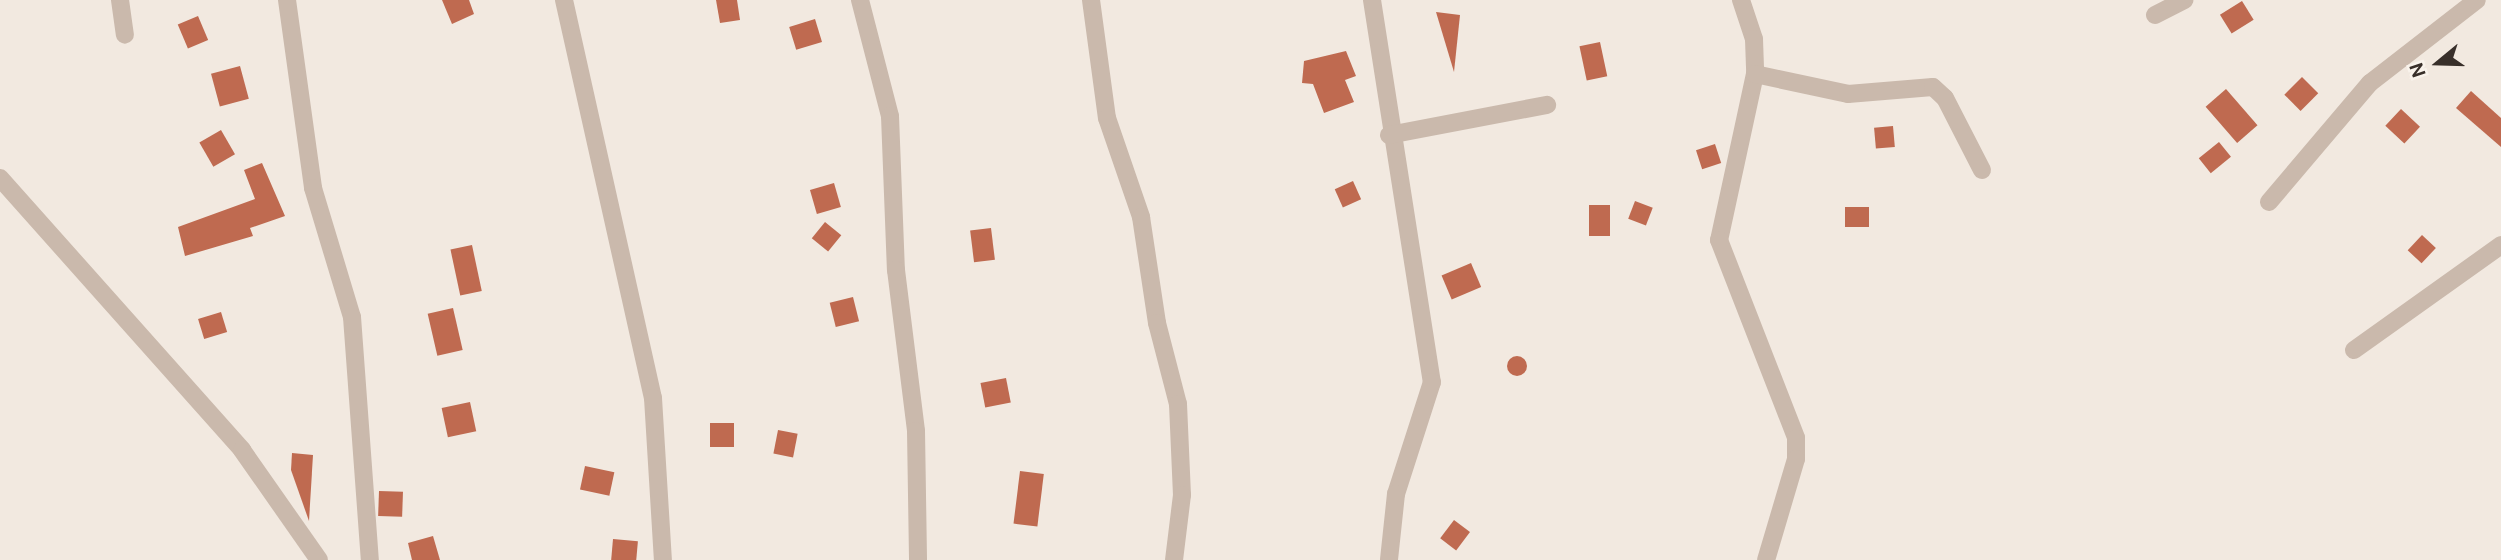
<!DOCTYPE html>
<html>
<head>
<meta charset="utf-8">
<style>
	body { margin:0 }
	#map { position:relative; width:2501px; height:560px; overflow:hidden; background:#f2e9e0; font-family:"DM Sans",sans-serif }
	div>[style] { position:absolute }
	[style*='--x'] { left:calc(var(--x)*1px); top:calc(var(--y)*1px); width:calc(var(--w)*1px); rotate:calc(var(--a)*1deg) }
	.building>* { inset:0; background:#bf6a50; transform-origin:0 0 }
	.round { border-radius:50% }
	.street>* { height:18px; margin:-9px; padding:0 9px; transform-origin:9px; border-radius:9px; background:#cab9ac }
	span { translate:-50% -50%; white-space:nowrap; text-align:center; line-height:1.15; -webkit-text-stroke:7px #f9f3ec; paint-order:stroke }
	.north { position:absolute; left:2403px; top:28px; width:70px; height:70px; -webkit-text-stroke:5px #f9f3ec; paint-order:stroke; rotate:251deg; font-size:19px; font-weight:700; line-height:28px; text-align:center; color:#382f2a }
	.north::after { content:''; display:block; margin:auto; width:24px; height:32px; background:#382f2a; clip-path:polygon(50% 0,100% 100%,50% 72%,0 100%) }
</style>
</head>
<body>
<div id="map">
	<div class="building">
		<i style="clip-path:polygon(442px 0,469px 0,474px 14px,452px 24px)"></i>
		<i style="clip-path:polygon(716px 0,737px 0,740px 20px,720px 23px)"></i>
		<i style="left:2242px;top:1px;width:22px;height:26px;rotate:58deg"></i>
		<i style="clip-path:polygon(1436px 12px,1460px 15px,1454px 72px)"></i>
		<i style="left:198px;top:16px;width:26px;height:22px;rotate:67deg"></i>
		<i style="left:815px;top:19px;width:24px;height:27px;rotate:73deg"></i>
		<i style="left:1600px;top:42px;width:35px;height:21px;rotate:78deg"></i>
		<i style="clip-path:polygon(1346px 51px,1356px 76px,1345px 80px,1354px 102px,1324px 113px,1313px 84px,1302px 83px,1304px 61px)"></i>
		<i style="left:240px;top:66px;width:34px;height:30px;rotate:75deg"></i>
		<i style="left:2302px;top:77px;width:23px;height:25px;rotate:45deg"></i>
		<i style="left:2226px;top:89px;width:48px;height:27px;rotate:49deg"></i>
		<i style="clip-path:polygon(2471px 91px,2501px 118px,2501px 147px,2456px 108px)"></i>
		<i style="left:2401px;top:109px;width:26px;height:23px;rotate:43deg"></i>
		<i style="left:1893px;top:126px;width:21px;height:19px;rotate:85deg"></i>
		<i style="left:221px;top:130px;width:28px;height:25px;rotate:60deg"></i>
		<i style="left:2219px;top:142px;width:19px;height:26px;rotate:51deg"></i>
		<i style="left:1715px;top:144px;width:20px;height:20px;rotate:72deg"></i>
		<i style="clip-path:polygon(262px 163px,285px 216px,250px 228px,253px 236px,185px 256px,178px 227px,255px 199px,244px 170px)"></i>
		<i style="left:1353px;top:181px;width:20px;height:20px;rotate:66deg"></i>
		<i style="left:834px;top:183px;width:25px;height:25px;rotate:74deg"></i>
		<i style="left:1635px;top:201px;width:19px;height:19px;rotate:21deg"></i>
		<i style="left:1589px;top:205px;width:21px;height:31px"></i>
		<i style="left:1845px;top:207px;width:24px;height:20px"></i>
		<i style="left:825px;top:222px;width:21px;height:21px;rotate:39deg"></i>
		<i style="left:991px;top:228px;width:32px;height:21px;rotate:83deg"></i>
		<i style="left:2422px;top:235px;width:19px;height:21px;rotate:43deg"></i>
		<i style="left:472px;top:245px;width:47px;height:22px;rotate:78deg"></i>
		<i style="left:1471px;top:263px;width:26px;height:32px;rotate:67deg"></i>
		<i style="left:853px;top:297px;width:25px;height:24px;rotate:76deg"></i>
		<i style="left:453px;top:308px;width:43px;height:26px;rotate:77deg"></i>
		<i style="left:221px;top:312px;width:21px;height:24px;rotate:73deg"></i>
		<i class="round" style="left:1507px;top:356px;width:20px;height:20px"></i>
		<i style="left:1006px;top:378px;width:25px;height:26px;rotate:79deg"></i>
		<i style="left:470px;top:402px;width:30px;height:29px;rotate:78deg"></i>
		<i style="left:734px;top:423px;width:24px;height:24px;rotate:90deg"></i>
		<i style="left:778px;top:430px;width:20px;height:24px;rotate:11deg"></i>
		<i style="clip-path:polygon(292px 453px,313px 455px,309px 521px,291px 470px)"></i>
		<i style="left:585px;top:466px;width:30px;height:24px;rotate:12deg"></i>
		<i style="left:1020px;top:471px;width:24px;height:53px;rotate:7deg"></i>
		<i style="left:379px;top:491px;width:24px;height:25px;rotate:2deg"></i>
		<i style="left:1454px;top:520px;width:20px;height:23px;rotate:37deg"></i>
		<i style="clip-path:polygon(433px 536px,440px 560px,412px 560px,408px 543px)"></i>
		<i style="left:613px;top:539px;width:25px;height:21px;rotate:5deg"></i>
	</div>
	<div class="street">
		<i style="--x:120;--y:0;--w:35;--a:82"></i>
		<i style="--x:287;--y:0;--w:190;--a:82.1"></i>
		<i style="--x:313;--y:188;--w:135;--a:73.2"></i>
		<i style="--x:352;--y:317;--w:244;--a:85.8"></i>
		<i style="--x:564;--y:0;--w:408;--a:77.4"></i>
		<i style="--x:653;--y:398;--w:162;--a:86.5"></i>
		<i style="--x:860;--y:0;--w:120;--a:75.5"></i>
		<i style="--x:890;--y:116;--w:154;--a:87.8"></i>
		<i style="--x:896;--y:270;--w:162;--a:82.9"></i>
		<i style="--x:916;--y:431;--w:129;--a:89.1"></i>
		<i style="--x:1091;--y:0;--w:119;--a:82.3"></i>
		<i style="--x:1107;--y:118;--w:105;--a:71"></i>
		<i style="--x:1141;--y:217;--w:107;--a:81.4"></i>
		<i style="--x:1157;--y:323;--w:84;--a:75.5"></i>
		<i style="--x:1178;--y:404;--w:91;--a:87.5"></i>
		<i style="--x:1182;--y:495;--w:65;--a:97"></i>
		<i style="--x:1372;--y:0;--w:387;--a:81.1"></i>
		<i style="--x:1432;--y:382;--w:118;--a:107.8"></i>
		<i style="--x:1396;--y:494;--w:66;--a:96.1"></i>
		<i style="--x:1741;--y:0;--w:41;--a:71.6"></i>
		<i style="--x:1754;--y:39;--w:35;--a:88"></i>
		<i style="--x:1755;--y:74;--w:170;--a:102.2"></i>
		<i style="--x:1719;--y:240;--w:212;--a:68.7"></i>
		<i style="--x:1796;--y:438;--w:21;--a:90"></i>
		<i style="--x:1796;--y:459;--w:105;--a:106.5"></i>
		<i style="--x:2155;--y:15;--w:33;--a:-27"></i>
		<i style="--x:1755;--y:74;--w:95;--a:12.1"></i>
		<i style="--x:1848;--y:94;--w:85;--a:-4.7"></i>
		<i style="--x:1933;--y:87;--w:16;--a:43"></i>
		<i style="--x:1945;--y:98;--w:81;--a:62.8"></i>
		<i style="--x:1389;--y:135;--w:161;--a:-10.8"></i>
		<i style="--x:0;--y:178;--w:364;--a:48.3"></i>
		<i style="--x:242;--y:450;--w:134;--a:55"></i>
		<i style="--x:2269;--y:202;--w:156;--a:-49.7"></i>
		<i style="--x:2370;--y:83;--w:135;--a:-37.8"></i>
		<i style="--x:2354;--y:350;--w:181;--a:-35.5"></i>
	</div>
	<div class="north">N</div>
</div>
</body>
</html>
